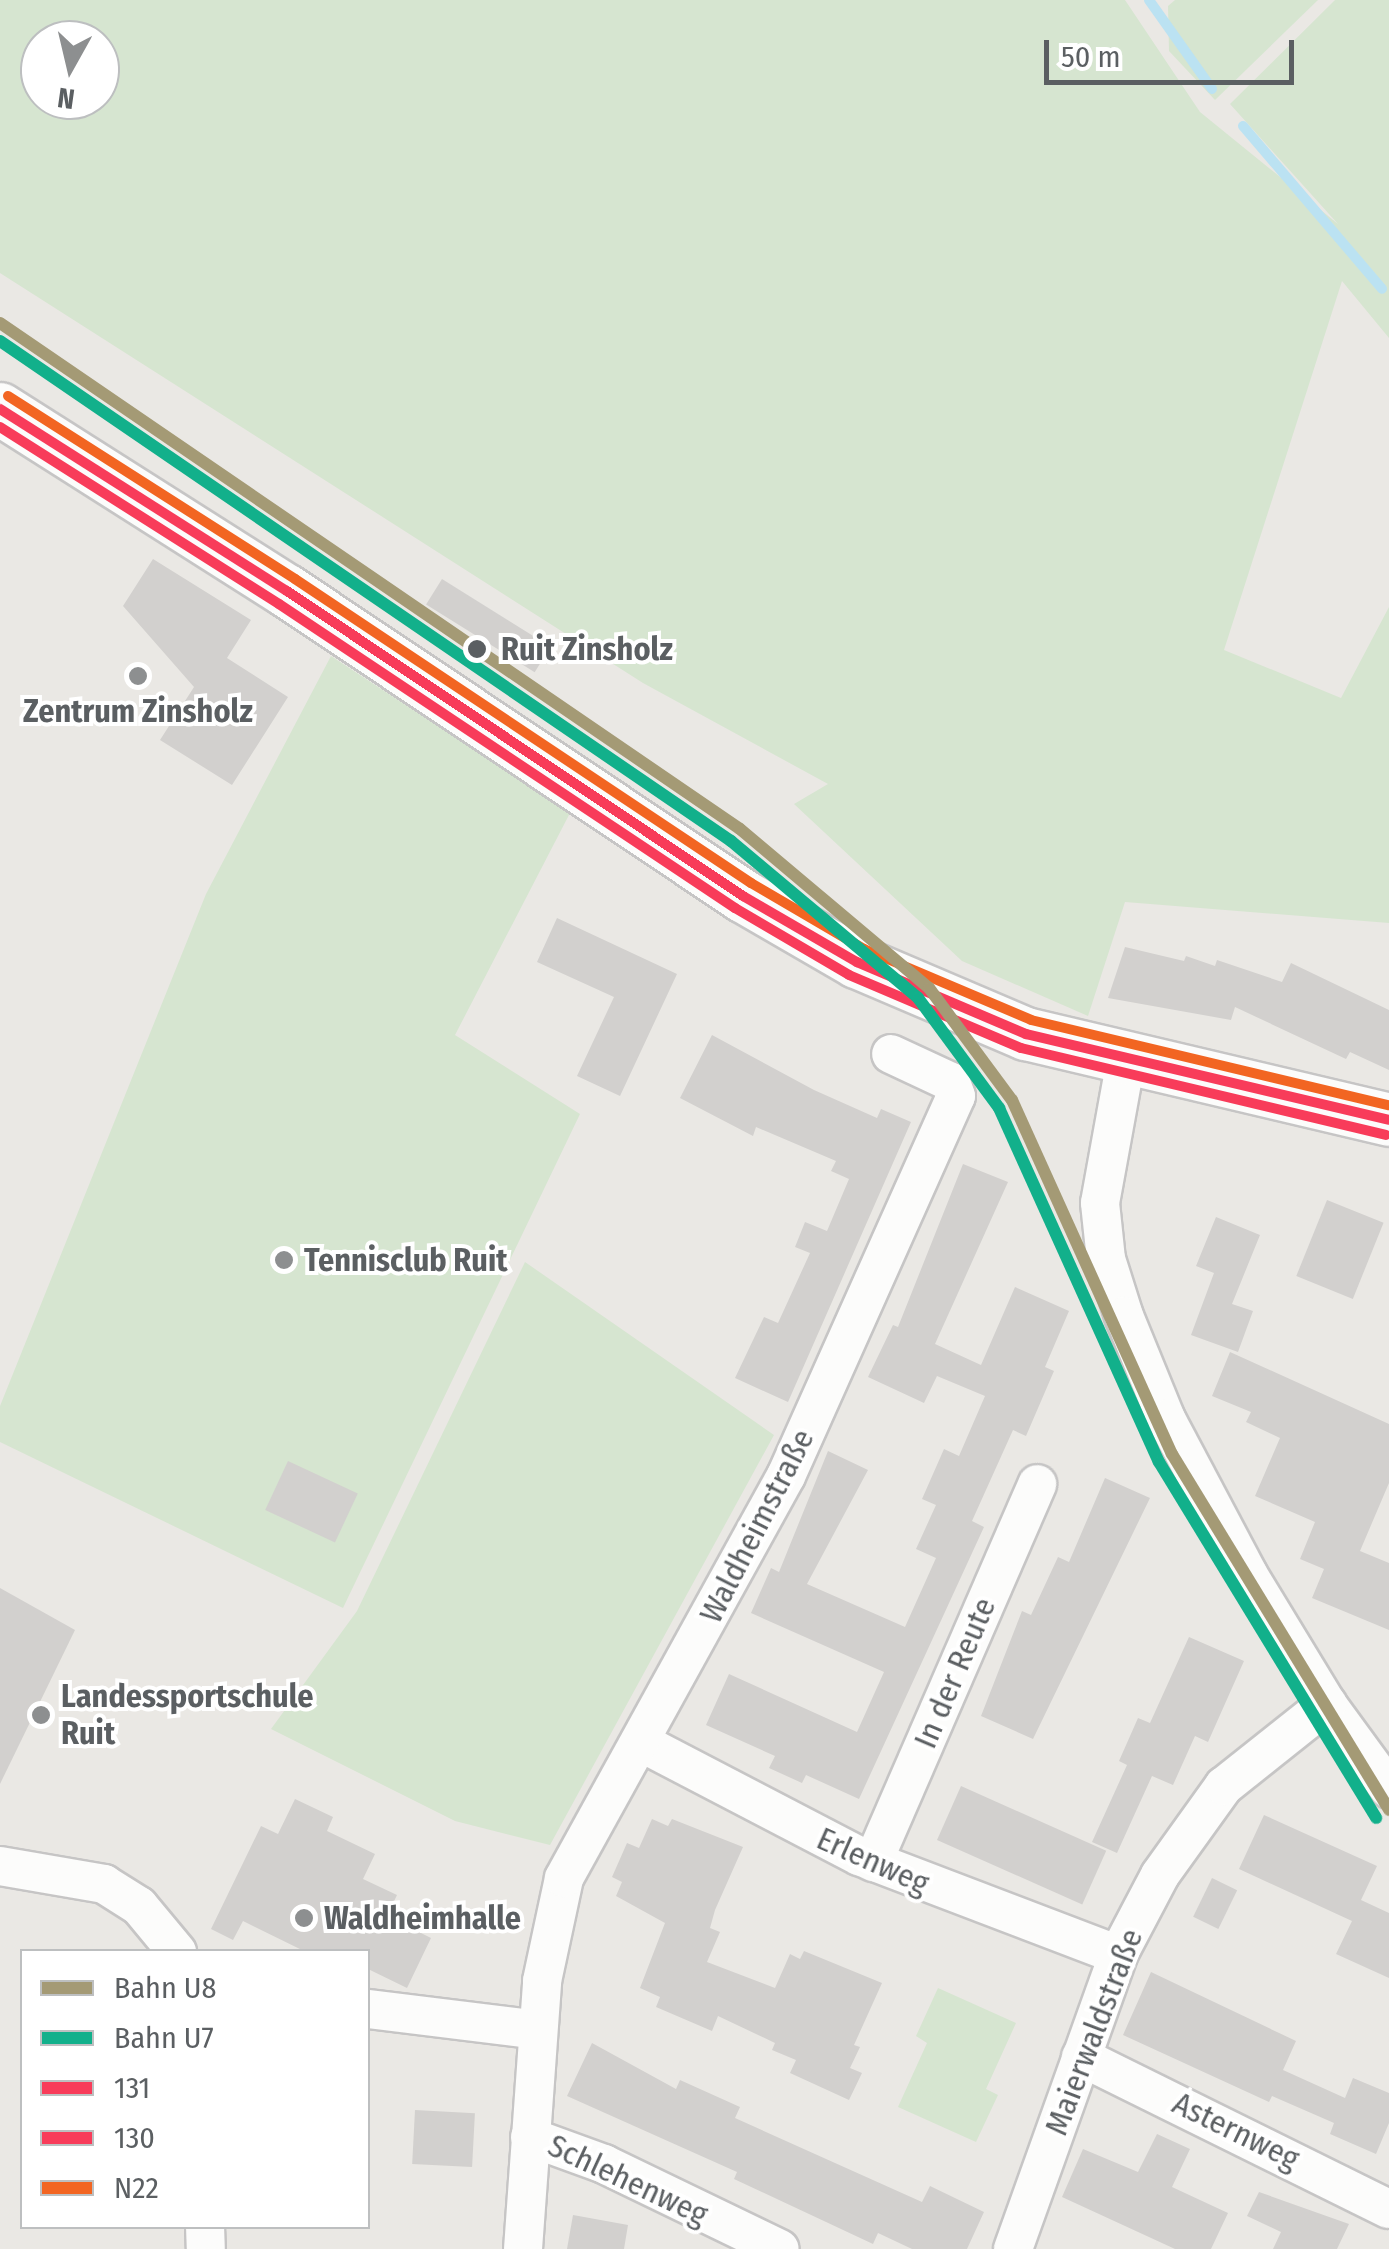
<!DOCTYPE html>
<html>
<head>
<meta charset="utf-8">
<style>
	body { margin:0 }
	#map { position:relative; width:1389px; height:2249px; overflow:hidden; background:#eae8e4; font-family:"Fira Sans Condensed",sans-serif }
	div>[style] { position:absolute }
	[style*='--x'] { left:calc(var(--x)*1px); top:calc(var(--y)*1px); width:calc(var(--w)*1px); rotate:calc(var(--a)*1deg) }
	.green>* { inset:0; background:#d6e5d0 }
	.stream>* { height:10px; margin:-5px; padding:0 5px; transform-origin:5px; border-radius:5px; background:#bbe2f2 }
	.building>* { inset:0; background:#d2d0ce; transform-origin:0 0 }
	.roads { filter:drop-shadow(2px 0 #c6c5c5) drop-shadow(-2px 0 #c6c5c5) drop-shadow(0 2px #c6c5c5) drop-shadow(0 -2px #c6c5c5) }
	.street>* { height:38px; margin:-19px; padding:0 19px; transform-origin:19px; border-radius:19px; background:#fcfcfb }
	.secondary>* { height:52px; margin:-26px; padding:0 26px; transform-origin:26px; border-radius:26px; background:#fcfcfb }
	.bus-1>* { height:10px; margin:-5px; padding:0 5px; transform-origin:5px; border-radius:5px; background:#f83c5a }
	.bus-2>* { height:10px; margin:-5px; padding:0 5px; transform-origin:5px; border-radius:5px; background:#f83c5a }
	.bus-3>* { height:10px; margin:-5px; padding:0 5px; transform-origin:5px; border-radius:5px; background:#f26522 }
	.rail-1>* { height:12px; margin:-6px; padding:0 6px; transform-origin:6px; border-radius:6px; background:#a49a75 }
	.rail-2>* { height:12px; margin:-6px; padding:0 6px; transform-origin:6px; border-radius:6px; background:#12b08b }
	.dots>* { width:28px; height:28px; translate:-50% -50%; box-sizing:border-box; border:5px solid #fff; border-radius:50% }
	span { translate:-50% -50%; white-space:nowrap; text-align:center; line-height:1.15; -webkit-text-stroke:8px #fff; paint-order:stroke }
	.stop-label { font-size:32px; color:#5b5f62; font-weight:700 }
	.left { translate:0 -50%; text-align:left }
	.poi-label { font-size:32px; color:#5b5f62; font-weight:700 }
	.street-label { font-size:32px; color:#5b5f62 }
	.legend { position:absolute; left:20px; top:1949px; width:350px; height:280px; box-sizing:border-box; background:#fff; border:2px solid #bdbfc0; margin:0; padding:12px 18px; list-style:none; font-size:30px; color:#5b5f62 }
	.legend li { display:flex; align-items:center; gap:20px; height:50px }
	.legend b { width:50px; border:2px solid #bdbfc0 }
	.north { position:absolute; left:20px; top:20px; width:100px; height:100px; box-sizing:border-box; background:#fff; border:2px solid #bdbfc0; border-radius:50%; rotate:188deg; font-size:28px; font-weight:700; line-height:40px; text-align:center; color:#5b5f62 }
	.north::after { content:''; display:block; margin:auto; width:35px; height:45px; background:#8d8f90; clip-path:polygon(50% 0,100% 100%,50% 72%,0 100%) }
	.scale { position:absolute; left:1044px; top:40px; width:250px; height:45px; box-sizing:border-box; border:5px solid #5b5f62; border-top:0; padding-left:12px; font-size:30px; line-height:35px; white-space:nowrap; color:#5b5f62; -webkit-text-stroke:8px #fff; paint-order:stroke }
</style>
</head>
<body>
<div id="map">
	<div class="green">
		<i style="clip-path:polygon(evenodd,0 0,1125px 0,1200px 112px,1338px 224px,1230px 104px,1335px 0,1389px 0,1389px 338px,1342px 281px,1224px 650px,1341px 698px,1389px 607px,1389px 923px,1125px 902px,1088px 1016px,962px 961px,794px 804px,828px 784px,643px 683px,0 273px,0 0,40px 40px,100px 40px,100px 100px,40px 100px,40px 40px)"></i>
		<i style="clip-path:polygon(1175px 0,1318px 0,1215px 100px,1169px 51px,1168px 6px)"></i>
		<i style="clip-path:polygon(331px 656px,570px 813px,455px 1035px,580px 1114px,343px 1608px,0 1442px,0 1406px,206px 894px)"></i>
		<i style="clip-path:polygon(525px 1262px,774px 1435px,550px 1845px,455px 1821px,271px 1729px,357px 1611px)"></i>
		<i style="clip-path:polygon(938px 1988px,1016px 2023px,986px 2089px,998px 2095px,976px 2142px,898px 2107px,927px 2043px,916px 2036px)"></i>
	</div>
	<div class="stream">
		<i style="--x:1149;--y:0;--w:109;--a:54.7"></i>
		<i style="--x:1243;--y:126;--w:214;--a:49.5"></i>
	</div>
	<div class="building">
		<i style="clip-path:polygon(153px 559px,251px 620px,227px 658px,288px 697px,232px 785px,160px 740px,194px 687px,123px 606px)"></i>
		<i style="left:442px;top:579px;width:128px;height:30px;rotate:32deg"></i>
		<i style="clip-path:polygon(557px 918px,677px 974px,620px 1096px,577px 1076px,614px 997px,537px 962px)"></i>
		<i style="clip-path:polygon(1125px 947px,1184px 961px,1186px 956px,1215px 966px,1217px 960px,1282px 982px,1291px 963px,1389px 1010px,1389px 1070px,1350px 1052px,1346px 1059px,1235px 1007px,1231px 1020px,1108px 998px)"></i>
		<i style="clip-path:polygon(712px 1035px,814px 1090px,877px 1118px,881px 1109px,911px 1122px,788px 1402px,735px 1378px,764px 1317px,778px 1323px,810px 1253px,795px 1247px,805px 1222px,827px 1231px,849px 1179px,831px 1171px,836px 1161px,756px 1127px,753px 1136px,680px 1098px)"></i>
		<i style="clip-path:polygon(963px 1164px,1008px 1182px,935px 1344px,981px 1365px,1015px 1287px,1069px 1311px,1045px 1367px,1054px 1371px,1026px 1436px,1013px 1430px,972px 1521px,984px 1527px,859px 1799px,806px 1775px,802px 1783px,769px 1768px,775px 1756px,706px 1725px,729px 1674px,857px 1732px,884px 1672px,751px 1613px,771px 1568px,779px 1572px,828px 1451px,868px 1470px,807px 1584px,905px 1627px,936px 1558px,916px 1549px,936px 1505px,922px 1499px,944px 1449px,959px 1456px,985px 1396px,937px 1376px,924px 1403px,868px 1377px,893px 1325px,898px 1327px)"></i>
		<i style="left:1327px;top:1200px;width:61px;height:82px;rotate:22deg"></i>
		<i style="clip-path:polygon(1216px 1217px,1260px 1235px,1232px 1304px,1253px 1311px,1238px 1352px,1191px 1335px,1214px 1273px,1196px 1266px)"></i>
		<i style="clip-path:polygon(1230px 1352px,1389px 1424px,1389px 1483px,1360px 1551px,1389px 1563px,1389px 1630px,1312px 1598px,1324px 1569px,1300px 1559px,1315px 1522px,1255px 1496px,1280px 1438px,1246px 1422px,1251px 1412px,1212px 1396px)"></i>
		<i style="left:288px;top:1461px;width:77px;height:54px;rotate:25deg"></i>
		<i style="clip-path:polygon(1105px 1478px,1150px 1498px,1033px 1739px,981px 1716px,1022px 1611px,1031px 1615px,1058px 1557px,1069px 1562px)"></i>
		<i style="clip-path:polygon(0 1588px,75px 1630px,0 1784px)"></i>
		<i style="clip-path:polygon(1189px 1637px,1244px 1661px,1208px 1742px,1195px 1736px,1173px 1785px,1152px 1776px,1117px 1853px,1092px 1842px,1127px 1765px,1119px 1761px,1138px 1718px,1150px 1723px)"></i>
		<i style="left:961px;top:1786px;width:159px;height:59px;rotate:24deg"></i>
		<i style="clip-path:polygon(295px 1799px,333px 1817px,327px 1831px,375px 1854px,363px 1879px,397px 1895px,387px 1916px,431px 1938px,407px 1988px,368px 1969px,368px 1952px,306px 1952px,243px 1921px,233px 1940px,211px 1929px,261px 1826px,278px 1834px)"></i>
		<i style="clip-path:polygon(1264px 1815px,1377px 1866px,1361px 1900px,1389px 1913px,1389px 1978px,1336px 1954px,1352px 1921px,1239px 1869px)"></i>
		<i style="clip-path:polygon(652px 1819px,668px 1826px,672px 1819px,743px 1847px,715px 1910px,710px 1928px,720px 1932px,707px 1962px,775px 1988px,790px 1954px,800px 1959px,804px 1951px,882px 1983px,854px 2045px,860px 2047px,850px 2068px,862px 2073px,849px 2100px,790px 2073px,796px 2060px,772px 2050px,775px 2043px,718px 2016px,712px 2031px,656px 2007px,660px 1997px,640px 1988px,665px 1923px,616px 1896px,622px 1882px,612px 1877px,627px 1843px,639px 1848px)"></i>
		<i style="left:1212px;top:1878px;width:28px;height:43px;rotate:26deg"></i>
		<i style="clip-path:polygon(1151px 1972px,1296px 2041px,1283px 2070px,1345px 2098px,1353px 2078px,1389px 2093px,1389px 2123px,1376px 2154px,1330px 2134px,1334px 2123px,1272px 2096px,1269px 2102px,1123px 2035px)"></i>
		<i style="clip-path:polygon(592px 2043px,676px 2089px,680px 2080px,740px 2107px,735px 2118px,922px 2202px,930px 2186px,984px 2212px,967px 2249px,912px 2249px,878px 2233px,873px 2244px,734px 2179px,737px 2172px,567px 2096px)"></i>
		<i style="left:415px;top:2110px;width:60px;height:54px;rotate:3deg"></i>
		<i style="clip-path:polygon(1157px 2134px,1190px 2149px,1172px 2187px,1228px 2213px,1211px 2249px,1175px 2249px,1062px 2197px,1083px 2149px,1138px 2172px)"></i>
		<i style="clip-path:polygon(1259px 2192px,1349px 2224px,1337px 2249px,1273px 2249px,1281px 2232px,1247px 2216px)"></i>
		<i style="clip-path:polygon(573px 2215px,628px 2225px,624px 2249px,567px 2249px)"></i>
	</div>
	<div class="roads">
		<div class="street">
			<i style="--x:1126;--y:1060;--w:145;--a:100.3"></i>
			<i style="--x:1100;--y:1203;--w:56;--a:83.9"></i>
			<i style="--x:1106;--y:1259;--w:60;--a:72.5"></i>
			<i style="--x:1124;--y:1316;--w:111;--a:67.8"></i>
			<i style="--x:1166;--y:1419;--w:175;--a:62.1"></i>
			<i style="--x:1248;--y:1574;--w:152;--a:58.7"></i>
			<i style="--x:1327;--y:1704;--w:105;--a:53.9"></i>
			<i style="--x:640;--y:1742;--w:247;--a:27.5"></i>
			<i style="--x:859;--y:1856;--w:277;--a:20.9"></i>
			<i style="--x:873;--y:1862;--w:412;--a:-66.5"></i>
			<i style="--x:0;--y:1866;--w:106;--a:9.8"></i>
			<i style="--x:104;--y:1884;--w:41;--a:32.2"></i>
			<i style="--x:139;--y:1906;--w:60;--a:50.4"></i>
			<i style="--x:368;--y:2009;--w:171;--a:7"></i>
			<i style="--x:1081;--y:2057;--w:343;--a:26.3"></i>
			<i style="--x:530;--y:2137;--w:79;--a:20"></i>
			<i style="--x:604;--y:2164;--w:195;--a:25.8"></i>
			<i style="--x:205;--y:2226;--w:23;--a:88"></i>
			<i style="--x:523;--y:2249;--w:269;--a:-85.9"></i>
			<i style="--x:542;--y:1981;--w:105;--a:-77.9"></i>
			<i style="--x:564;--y:1878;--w:459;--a:-61.1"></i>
			<i style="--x:786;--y:1476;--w:416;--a:-65.9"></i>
			<i style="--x:956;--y:1096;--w:15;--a:-110"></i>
			<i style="--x:951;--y:1082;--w:66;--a:-155"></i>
			<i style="--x:1013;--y:2249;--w:312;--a:-70.3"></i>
			<i style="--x:1118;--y:1955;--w:90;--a:-62.3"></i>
			<i style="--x:1160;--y:1875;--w:110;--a:-54.3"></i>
			<i style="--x:1224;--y:1786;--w:132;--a:-38.5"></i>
		</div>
		<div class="secondary">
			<i style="--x:0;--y:409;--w:340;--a:32.4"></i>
			<i style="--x:287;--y:591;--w:549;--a:33.78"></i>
			<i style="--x:743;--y:896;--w:132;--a:30.1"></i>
			<i style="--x:857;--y:962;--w:184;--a:23.1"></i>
			<i style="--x:1026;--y:1034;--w:373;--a:13.3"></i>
		</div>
	</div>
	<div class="bus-1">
		<i style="--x:0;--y:409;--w:340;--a:32.4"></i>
		<i style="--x:287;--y:591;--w:549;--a:33.78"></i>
		<i style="--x:743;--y:896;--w:132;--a:30.1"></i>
		<i style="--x:857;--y:962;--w:184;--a:23.1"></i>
		<i style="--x:1026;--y:1034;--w:373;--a:13.3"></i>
	</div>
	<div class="bus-2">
		<i style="--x:0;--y:427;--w:330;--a:32.4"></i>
		<i style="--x:279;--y:604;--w:548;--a:33.69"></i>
		<i style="--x:735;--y:908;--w:132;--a:30.4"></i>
		<i style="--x:849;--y:975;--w:187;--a:23"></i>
		<i style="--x:1021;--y:1048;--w:375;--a:13.4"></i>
	</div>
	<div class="bus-3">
		<i style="--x:8;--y:396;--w:340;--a:32.5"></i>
		<i style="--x:295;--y:579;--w:548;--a:33.69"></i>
		<i style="--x:751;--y:883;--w:131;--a:30.3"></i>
		<i style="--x:864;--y:949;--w:181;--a:23"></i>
		<i style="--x:1031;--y:1020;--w:368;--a:13.4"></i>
	</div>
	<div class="rail-1">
		<i style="--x:0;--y:323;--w:896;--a:34.36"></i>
		<i style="--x:740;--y:829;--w:247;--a:40.1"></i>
		<i style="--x:929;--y:988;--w:139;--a:53.5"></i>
		<i style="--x:1012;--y:1100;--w:388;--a:65.7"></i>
		<i style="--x:1172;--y:1454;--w:417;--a:58.6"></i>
	</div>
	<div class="rail-2">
		<i style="--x:0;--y:341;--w:886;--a:34.37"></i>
		<i style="--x:731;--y:841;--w:244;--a:40"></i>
		<i style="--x:918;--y:998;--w:137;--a:53.6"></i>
		<i style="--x:999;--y:1108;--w:388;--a:65.7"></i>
		<i style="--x:1159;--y:1462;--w:417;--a:58.6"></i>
	</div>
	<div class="dots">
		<i style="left:477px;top:649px;background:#5b5f62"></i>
		<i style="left:138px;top:676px;background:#8d8f90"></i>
		<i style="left:284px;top:1260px;background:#8d8f90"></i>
		<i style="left:41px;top:1715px;background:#8d8f90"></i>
		<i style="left:304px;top:1918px;background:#8d8f90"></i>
	</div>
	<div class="stop-label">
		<span class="left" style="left:501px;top:649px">Ruit Zinsholz</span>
	</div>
	<div class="poi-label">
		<span style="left:138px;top:711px">Zentrum Zinsholz</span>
		<span class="left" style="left:304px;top:1260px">Tennisclub Ruit</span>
		<span class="left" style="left:61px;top:1715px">Landessportschule<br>Ruit</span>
		<span class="left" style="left:324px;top:1918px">Waldheimhalle</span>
	</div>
	<div class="street-label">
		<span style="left:757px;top:1526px;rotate:-63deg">Waldheimstraße</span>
		<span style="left:955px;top:1673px;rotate:-67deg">In der Reute</span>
		<span style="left:873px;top:1861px;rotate:24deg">Erlenweg</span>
		<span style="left:1094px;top:2032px;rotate:-69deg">Maierwaldstraße</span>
		<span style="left:1236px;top:2131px;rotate:26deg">Asternweg</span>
		<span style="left:628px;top:2180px;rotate:25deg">Schlehenweg</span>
	</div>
	<ul class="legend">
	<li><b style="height:12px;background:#a49a75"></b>Bahn U8</li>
	<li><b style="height:12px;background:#12b08b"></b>Bahn U7</li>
	<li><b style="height:12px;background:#f83c5a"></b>131</li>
	<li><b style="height:12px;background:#f83c5a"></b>130</li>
	<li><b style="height:12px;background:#f26522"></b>N22</li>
	</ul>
	<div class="north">N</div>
	<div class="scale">50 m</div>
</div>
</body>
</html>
